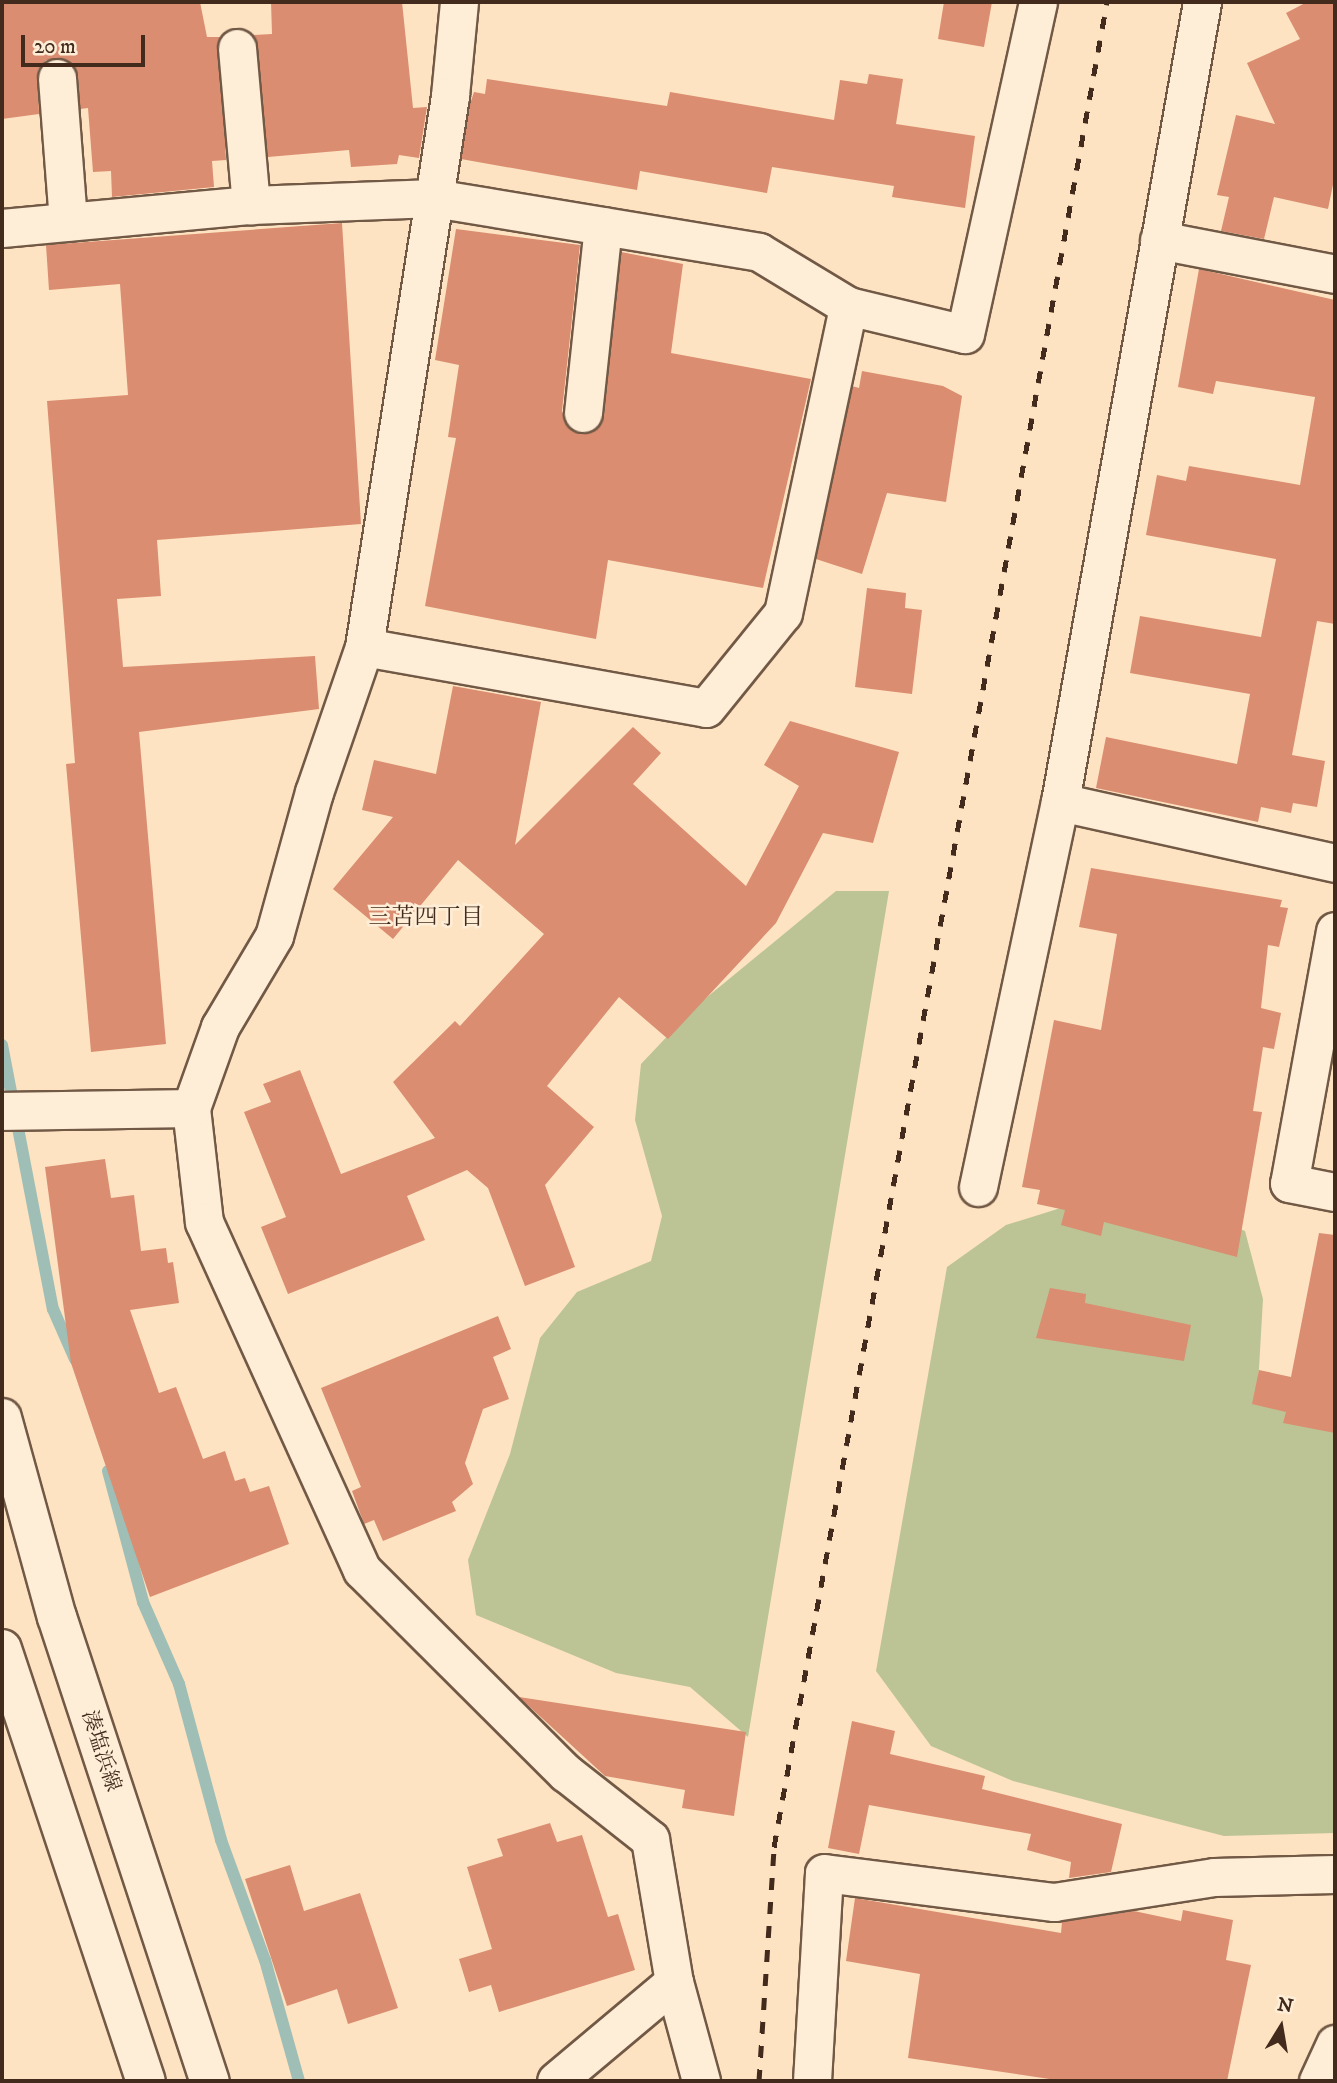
<!DOCTYPE html>
<html>
<head>
<meta charset="utf-8">
<style>
	body { margin:0 }
	#map { position:relative; width:1337px; height:2083px; overflow:hidden; background:#fde3c1; font-family:"IM FELL DW Pica","Noto Serif JP",serif }
	div>[style] { position:absolute }
	[style*='--x'] { left:calc(var(--x)*1px); top:calc(var(--y)*1px); width:calc(var(--w)*1px); rotate:calc(var(--a)*1deg) }
	.green>* { inset:0; background:#bcc495 }
	.stream>* { height:12px; margin:-6px; padding:0 6px; transform-origin:6px; border-radius:6px; background:#9fbeb6 }
	.building>* { inset:0; background:#da8d70 }
	.roads { filter:drop-shadow(2px 0 #715946) drop-shadow(-2px 0 #715946) drop-shadow(0 2px #715946) drop-shadow(0 -2px #715946) }
	.street>* { height:37px; margin:-18.5px; padding:0 18.5px; transform-origin:18.5px; border-radius:18.5px; background:#feedd7 }
	.secondary>* { height:38px; margin:-19px; padding:0 19px; transform-origin:19px; border-radius:19px; background:#feedd7 }
	.rail>* { height:5px; margin-top:-2.5px; transform-origin:0; background:repeating-linear-gradient(90deg,#422b1d 0 12px,transparent 0 24px) }
	span { translate:-50% -50%; white-space:nowrap; text-align:center; line-height:1.15; -webkit-text-stroke:5px #feedd7; paint-order:stroke }
	.street-label { font-size:21px; color:#422b1d }
	.neighbourhood-label { font-size:23px; color:#422b1d }
	.frame { position:absolute; inset:0; border:4px solid #422b1d; pointer-events:none }
	.north { position:absolute; left:1246px; top:1992px; width:70px; height:70px; -webkit-text-stroke:5px #feedd7; paint-order:stroke; rotate:11deg; font-size:19px; font-weight:700; line-height:28px; text-align:center; color:#422b1d }
	.north::after { content:''; display:block; margin:auto; width:24px; height:32px; background:#422b1d; clip-path:polygon(50% 0,100% 100%,50% 72%,0 100%) }
	.scale { position:absolute; left:21px; top:35px; width:124px; height:32px; box-sizing:border-box; border:4px solid #422b1d; border-top:0; padding-left:9px; font-size:21px; line-height:24px; white-space:nowrap; color:#422b1d; -webkit-text-stroke:5px #feedd7; paint-order:stroke }
</style>
</head>
<body>
<div id="map">
	<div class="green">
		<i style="clip-path:polygon(836px 891px,889px 891px,748px 1737px,690px 1687px,616px 1673px,476px 1615px,468px 1560px,510px 1454px,540px 1338px,577px 1292px,651px 1261px,662px 1216px,635px 1120px,641px 1064px,695px 1007px)"></i>
		<i style="clip-path:polygon(1158px 1197px,1245px 1231px,1263px 1299px,1258px 1386px,1335px 1414px,1335px 1833px,1224px 1836px,1013px 1781px,931px 1746px,876px 1671px,947px 1267px,1006px 1225px,1067px 1206px)"></i>
	</div>
	<div class="stream">
		<i style="--x:2;--y:1045;--w:269;--a:79.1"></i>
		<i style="--x:53;--y:1309;--w:55;--a:66.3"></i>
		<i style="--x:108;--y:1471;--w:136;--a:75"></i>
		<i style="--x:143;--y:1602;--w:90;--a:66.3"></i>
		<i style="--x:179;--y:1684;--w:162;--a:74.9"></i>
		<i style="--x:221;--y:1840;--w:128;--a:69.9"></i>
		<i style="--x:265;--y:1960;--w:126;--a:74.3"></i>
	</div>
	<div class="building">
		<i style="clip-path:polygon(2px 2px,200px 2px,207px 37px,220px 37px,226px 160px,212px 161px,214px 187px,112px 197px,111px 171px,93px 172px,88px 108px,80px 109px,78px 76px,65px 59px,46px 60px,38px 70px,39px 114px,2px 119px)"></i>
		<i style="clip-path:polygon(271px 2px,402px 2px,413px 108px,427px 107px,419px 158px,399px 155px,397px 164px,351px 167px,349px 150px,268px 157px,253px 35px,272px 34px)"></i>
		<i style="clip-path:polygon(944px 2px,992px 2px,984px 47px,938px 39px)"></i>
		<i style="clip-path:polygon(1307px 2px,1335px 2px,1335px 175px,1328px 209px,1274px 197px,1264px 239px,1221px 231px,1229px 197px,1217px 195px,1236px 115px,1275px 124px,1247px 63px,1300px 39px,1286px 13px)"></i>
		<i style="clip-path:polygon(869px 74px,903px 79px,896px 124px,975px 136px,965px 208px,892px 197px,894px 186px,772px 167px,767px 193px,640px 171px,637px 190px,461px 159px,470px 104px,474px 92px,485px 94px,487px 79px,667px 106px,670px 92px,834px 120px,840px 80px,867px 84px)"></i>
		<i style="clip-path:polygon(342px 223px,361px 524px,157px 540px,161px 596px,117px 599px,123px 667px,315px 656px,319px 709px,139px 732px,166px 1044px,91px 1052px,66px 764px,75px 763px,47px 401px,128px 395px,120px 284px,49px 290px,46px 245px)"></i>
		<i style="clip-path:polygon(456px 229px,580px 245px,562px 411px,571px 430px,592px 432px,604px 416px,621px 252px,683px 264px,671px 353px,811px 379px,763px 588px,608px 560px,596px 639px,425px 606px,456px 438px,448px 437px,459px 365px,435px 360px)"></i>
		<i style="clip-path:polygon(1199px 269px,1335px 300px,1335px 624px,1317px 621px,1292px 755px,1325px 761px,1317px 807px,1293px 803px,1291px 813px,1261px 807px,1258px 822px,1096px 788px,1106px 737px,1237px 764px,1250px 694px,1130px 673px,1140px 616px,1261px 637px,1276px 559px,1146px 535px,1157px 475px,1186px 481px,1189px 466px,1300px 485px,1315px 397px,1216px 381px,1213px 394px,1178px 387px)"></i>
		<i style="clip-path:polygon(862px 371px,943px 386px,962px 396px,946px 502px,887px 493px,862px 574px,816px 559px,852px 386px,859px 388px)"></i>
		<i style="clip-path:polygon(867px 588px,906px 593px,905px 608px,922px 610px,912px 694px,855px 687px)"></i>
		<i style="clip-path:polygon(453px 686px,541px 702px,515px 845px,633px 727px,661px 753px,633px 784px,746px 886px,799px 786px,764px 765px,790px 721px,899px 752px,873px 843px,823px 833px,776px 923px,668px 1039px,619px 997px,547px 1086px,594px 1127px,545px 1185px,575px 1267px,525px 1286px,488px 1188px,467px 1170px,407px 1196px,425px 1240px,288px 1294px,261px 1227px,286px 1217px,244px 1112px,271px 1102px,263px 1084px,300px 1070px,341px 1174px,435px 1138px,393px 1082px,455px 1021px,460px 1026px,544px 934px,458px 860px,393px 939px,333px 889px,393px 817px,362px 810px,374px 760px,436px 774px)"></i>
		<i style="clip-path:polygon(1091px 868px,1282px 900px,1280px 907px,1288px 908px,1279px 947px,1268px 945px,1261px 1008px,1281px 1013px,1274px 1049px,1263px 1047px,1253px 1111px,1262px 1112px,1237px 1257px,1104px 1222px,1101px 1236px,1061px 1225px,1065px 1210px,1037px 1204px,1040px 1190px,1022px 1187px,1054px 1020px,1101px 1030px,1117px 934px,1079px 927px)"></i>
		<i style="clip-path:polygon(105px 1159px,111px 1198px,134px 1195px,141px 1251px,166px 1248px,168px 1263px,173px 1262px,179px 1303px,130px 1310px,159px 1393px,176px 1387px,203px 1459px,225px 1451px,235px 1481px,245px 1478px,250px 1492px,269px 1486px,289px 1544px,150px 1597px,71px 1363px,45px 1167px)"></i>
		<i style="clip-path:polygon(1319px 1233px,1335px 1235px,1335px 1433px,1283px 1423px,1286px 1412px,1252px 1404px,1259px 1370px,1291px 1377px)"></i>
		<i style="clip-path:polygon(1050px 1288px,1086px 1294px,1085px 1303px,1191px 1325px,1184px 1361px,1036px 1338px)"></i>
		<i style="clip-path:polygon(498px 1316px,511px 1349px,493px 1357px,509px 1399px,483px 1409px,465px 1463px,473px 1484px,452px 1502px,456px 1511px,383px 1541px,374px 1520px,364px 1524px,352px 1491px,361px 1487px,321px 1388px)"></i>
		<i style="clip-path:polygon(519px 1697px,746px 1732px,734px 1816px,682px 1808px,685px 1790px,605px 1776px)"></i>
		<i style="clip-path:polygon(852px 1721px,895px 1731px,890px 1754px,985px 1776px,982px 1789px,1122px 1824px,1111px 1872px,1069px 1878px,1071px 1862px,1027px 1850px,1031px 1834px,869px 1805px,859px 1854px,828px 1848px)"></i>
		<i style="clip-path:polygon(550px 1823px,557px 1842px,582px 1835px,608px 1917px,618px 1914px,635px 1970px,499px 2012px,491px 1985px,469px 1992px,459px 1959px,492px 1949px,467px 1867px,503px 1856px,497px 1839px)"></i>
		<i style="clip-path:polygon(290px 1865px,304px 1911px,360px 1893px,398px 2008px,348px 2024px,337px 1989px,287px 2006px,245px 1879px)"></i>
		<i style="clip-path:polygon(855px 1898px,1061px 1933px,1062px 1922px,1134px 1911px,1181px 1921px,1183px 1910px,1233px 1920px,1226px 1960px,1251px 1965px,1227px 2081px,1063px 2081px,908px 2058px,920px 1974px,846px 1961px)"></i>
	</div>
	<div class="roads">
		<div class="street">
			<i style="--x:459;--y:2;--w:94;--a:95.5"></i>
			<i style="--x:450;--y:96;--w:558;--a:98.87"></i>
			<i style="--x:364;--y:647;--w:153;--a:109"></i>
			<i style="--x:314;--y:792;--w:149;--a:105.5"></i>
			<i style="--x:274;--y:936;--w:106;--a:120.7"></i>
			<i style="--x:220;--y:1027;--w:86;--a:109.7"></i>
			<i style="--x:191;--y:1108;--w:115;--a:83.5"></i>
			<i style="--x:204;--y:1222;--w:382;--a:65.6"></i>
			<i style="--x:362;--y:1570;--w:288;--a:44.9"></i>
			<i style="--x:566;--y:1773;--w:107;--a:38.2"></i>
			<i style="--x:650;--y:1839;--w:145;--a:80.5"></i>
			<i style="--x:674;--y:1982;--w:103;--a:74.7"></i>
			<i style="--x:237;--y:48;--w:158;--a:84.9"></i>
			<i style="--x:57;--y:78;--w:144;--a:85.6"></i>
			<i style="--x:2;--y:228;--w:250;--a:-5.3"></i>
			<i style="--x:251;--y:205;--w:183;--a:-2.2"></i>
			<i style="--x:434;--y:198;--w:329;--a:9.4"></i>
			<i style="--x:759;--y:252;--w:104;--a:31.2"></i>
			<i style="--x:848;--y:306;--w:120;--a:13.5"></i>
			<i style="--x:965;--y:334;--w:340;--a:-77.6"></i>
			<i style="--x:1159;--y:240;--w:179;--a:10.9"></i>
			<i style="--x:583;--y:413;--w:188;--a:-83.9"></i>
			<i style="--x:364;--y:647;--w:347;--a:10.1"></i>
			<i style="--x:706;--y:708;--w:122;--a:-51"></i>
			<i style="--x:783;--y:613;--w:314;--a:-78"></i>
			<i style="--x:1060;--y:802;--w:282;--a:12.5"></i>
			<i style="--x:1335;--y:931;--w:256;--a:100.3"></i>
			<i style="--x:1289;--y:1183;--w:47;--a:11.1"></i>
			<i style="--x:2;--y:1111;--w:189;--a:-0.9"></i>
			<i style="--x:978;--y:1187;--w:394;--a:-78"></i>
			<i style="--x:1060;--y:802;--w:813;--a:-79.93"></i>
			<i style="--x:556;--y:2081;--w:154;--a:-40"></i>
			<i style="--x:812;--y:2081;--w:208;--a:-86.7"></i>
			<i style="--x:824;--y:1873;--w:232;--a:7.2"></i>
			<i style="--x:1054;--y:1902;--w:162;--a:-8.9"></i>
			<i style="--x:1214;--y:1877;--w:121;--a:-1.4"></i>
			<i style="--x:1318;--y:2081;--w:41;--a:-65.3"></i>
		</div>
		<div class="secondary">
			<i style="--x:2;--y:1418;--w:206;--a:74.6"></i>
			<i style="--x:57;--y:1617;--w:489;--a:71.8"></i>
			<i style="--x:2;--y:1649;--w:455;--a:71.6"></i>
		</div>
	</div>
	<div class="rail">
		<i style="--x:759;--y:2081;--w:234;--a:-86.3"></i>
		<i style="--x:774;--y:1847;--w:1875;--a:-79.77"></i>
	</div>
	<div class="street-label">
		<span style="left:101px;top:1751px;rotate:72deg">湊塩浜線</span>
	</div>
	<div class="neighbourhood-label">
		<span style="left:426px;top:918px">三苫四丁目</span>
	</div>
	<div class="frame"></div>
	<div class="north">N</div>
	<div class="scale">20 m</div>
</div>
</body>
</html>
